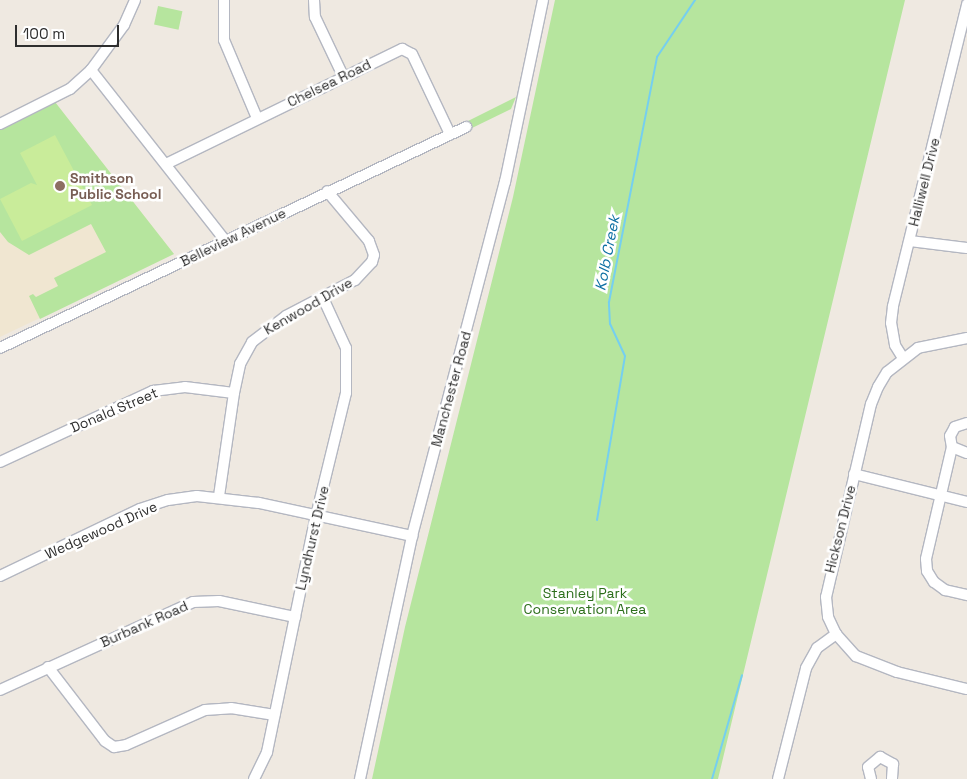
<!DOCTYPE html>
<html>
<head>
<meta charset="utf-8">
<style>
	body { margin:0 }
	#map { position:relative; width:967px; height:779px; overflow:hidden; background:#efe9e1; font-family:"Space Grotesk",sans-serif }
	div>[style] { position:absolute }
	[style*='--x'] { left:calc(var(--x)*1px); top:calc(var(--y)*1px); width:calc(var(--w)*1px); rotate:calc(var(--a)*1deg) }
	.education>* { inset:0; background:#f0e6d1 }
	.green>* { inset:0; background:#b6e59e; transform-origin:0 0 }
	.pitch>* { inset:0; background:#c9ec9a }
	.stream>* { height:2px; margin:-1px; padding:0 1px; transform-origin:1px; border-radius:1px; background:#75cff0 }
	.roads { filter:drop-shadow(1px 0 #b4b7c1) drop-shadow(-1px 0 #b4b7c1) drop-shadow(0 1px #b4b7c1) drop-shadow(0 -1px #b4b7c1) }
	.minor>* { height:10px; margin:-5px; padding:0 5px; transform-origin:5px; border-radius:5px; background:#fff }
	.dots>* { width:14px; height:14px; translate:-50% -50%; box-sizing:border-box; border:2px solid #fff; border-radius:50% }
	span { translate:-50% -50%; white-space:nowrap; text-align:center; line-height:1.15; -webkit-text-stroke:5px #fff; paint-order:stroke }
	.street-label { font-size:14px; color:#2e2e2e }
	.education-label { font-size:14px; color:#785e54; font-weight:700 }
	.left { translate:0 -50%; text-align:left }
	.park-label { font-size:14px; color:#2c6e1b }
	.water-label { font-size:15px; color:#0d6fa3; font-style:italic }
	.scale { position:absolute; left:15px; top:25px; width:104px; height:22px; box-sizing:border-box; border:2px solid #2e2e2e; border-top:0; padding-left:6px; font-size:15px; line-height:18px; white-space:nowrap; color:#2e2e2e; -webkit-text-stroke:4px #fff; paint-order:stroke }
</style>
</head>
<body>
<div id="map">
	<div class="education">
		<i style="clip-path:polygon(55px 102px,174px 254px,0 337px,0 129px)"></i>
	</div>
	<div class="green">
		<i style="clip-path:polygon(555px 0,905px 0,718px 779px,372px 779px,405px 627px,513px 197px)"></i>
		<i style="left:158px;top:6px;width:25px;height:19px;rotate:12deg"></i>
		<i style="clip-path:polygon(516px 97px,511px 109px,472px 128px,468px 121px)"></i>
		<i style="clip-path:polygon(55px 102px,174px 254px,40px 319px,29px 296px,33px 294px,36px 297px,58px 286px,54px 278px,106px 252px,91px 224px,29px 255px,8px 242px,0 232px,0 129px)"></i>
	</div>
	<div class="pitch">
		<i style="clip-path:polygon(55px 135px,92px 205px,22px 241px,0 199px,31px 183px,37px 185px,20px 153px)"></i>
	</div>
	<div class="stream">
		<i style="--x:597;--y:520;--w:166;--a:-80.3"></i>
		<i style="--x:625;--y:356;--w:35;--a:-115"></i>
		<i style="--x:610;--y:324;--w:22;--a:-93"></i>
		<i style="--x:609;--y:302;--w:250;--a:-78.9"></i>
		<i style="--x:657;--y:57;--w:69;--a:-56.3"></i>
		<i style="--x:712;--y:779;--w:108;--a:-73.9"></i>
	</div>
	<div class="roads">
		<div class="minor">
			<i style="--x:224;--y:0;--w:40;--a:90"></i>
			<i style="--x:224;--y:40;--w:85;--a:67.1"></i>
			<i style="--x:314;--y:0;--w:17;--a:87"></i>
			<i style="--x:315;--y:17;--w:65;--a:64.6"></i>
			<i style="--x:91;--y:70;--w:216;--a:51.8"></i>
			<i style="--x:0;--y:124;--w:78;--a:-26.6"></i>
			<i style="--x:70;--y:89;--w:28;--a:-42"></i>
			<i style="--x:91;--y:70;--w:56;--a:-53.7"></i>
			<i style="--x:124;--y:25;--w:27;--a:-66"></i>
			<i style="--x:166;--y:164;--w:263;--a:-26"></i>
			<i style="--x:402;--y:49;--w:11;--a:27"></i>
			<i style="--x:412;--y:54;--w:89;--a:64.6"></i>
			<i style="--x:910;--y:241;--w:57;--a:7"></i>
			<i style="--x:967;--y:338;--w:50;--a:168.5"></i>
			<i style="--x:918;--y:348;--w:39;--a:142"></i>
			<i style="--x:887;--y:372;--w:17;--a:121"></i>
			<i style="--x:878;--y:387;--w:18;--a:112"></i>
			<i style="--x:871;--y:404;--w:198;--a:103.1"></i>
			<i style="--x:826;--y:597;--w:20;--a:84"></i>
			<i style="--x:828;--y:617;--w:19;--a:65"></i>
			<i style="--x:836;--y:634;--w:30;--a:48"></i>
			<i style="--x:856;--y:656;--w:44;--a:21.3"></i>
			<i style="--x:897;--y:672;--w:72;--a:13.7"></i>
			<i style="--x:0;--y:348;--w:516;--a:-25.37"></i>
			<i style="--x:903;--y:358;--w:15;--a:-122"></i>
			<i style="--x:895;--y:345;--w:22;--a:-100"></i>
			<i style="--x:891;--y:323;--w:17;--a:-83"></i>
			<i style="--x:893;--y:306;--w:311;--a:-76.2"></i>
			<i style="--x:967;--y:423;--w:13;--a:162"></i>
			<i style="--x:955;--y:427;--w:10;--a:119"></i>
			<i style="--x:950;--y:436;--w:11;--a:80"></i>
			<i style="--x:952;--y:447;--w:115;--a:103.1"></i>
			<i style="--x:926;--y:559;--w:12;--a:85"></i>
			<i style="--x:927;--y:571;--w:13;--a:58"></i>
			<i style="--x:934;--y:582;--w:14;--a:36"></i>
			<i style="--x:945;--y:590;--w:23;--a:13"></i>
			<i style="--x:952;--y:447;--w:16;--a:22"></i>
			<i style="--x:0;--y:462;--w:169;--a:-24.9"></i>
			<i style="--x:153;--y:391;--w:32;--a:-7"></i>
			<i style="--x:185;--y:387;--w:49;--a:7"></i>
			<i style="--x:854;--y:474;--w:116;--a:13.9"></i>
			<i style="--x:219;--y:496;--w:104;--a:-81.7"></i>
			<i style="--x:234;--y:393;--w:30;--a:-78"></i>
			<i style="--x:240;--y:364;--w:25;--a:-61"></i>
			<i style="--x:252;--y:342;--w:43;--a:-37.4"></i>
			<i style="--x:286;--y:316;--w:78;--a:-27.6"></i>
			<i style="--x:355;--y:280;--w:25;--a:-47"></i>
			<i style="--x:372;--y:262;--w:7;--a:-74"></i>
			<i style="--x:374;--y:255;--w:15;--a:-110"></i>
			<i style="--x:369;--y:241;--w:65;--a:-130"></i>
			<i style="--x:0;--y:576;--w:155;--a:-25.6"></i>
			<i style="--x:140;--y:509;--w:29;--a:-18"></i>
			<i style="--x:168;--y:500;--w:29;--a:-8"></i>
			<i style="--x:197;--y:496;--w:62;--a:6.4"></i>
			<i style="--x:259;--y:503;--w:157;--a:12.2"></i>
			<i style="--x:48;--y:667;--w:93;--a:52.4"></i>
			<i style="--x:105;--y:741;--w:11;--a:34"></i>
			<i style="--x:114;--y:747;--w:12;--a:-9"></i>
			<i style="--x:126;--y:745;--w:86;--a:-23.9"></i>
			<i style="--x:205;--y:710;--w:26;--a:-4"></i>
			<i style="--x:231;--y:708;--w:44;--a:9.2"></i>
			<i style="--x:0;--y:690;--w:212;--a:-24.5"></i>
			<i style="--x:193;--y:602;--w:26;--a:-2"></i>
			<i style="--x:219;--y:601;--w:78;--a:11.9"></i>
			<i style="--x:254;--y:779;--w:30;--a:-64"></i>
			<i style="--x:267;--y:752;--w:241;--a:-78.3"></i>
			<i style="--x:316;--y:516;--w:127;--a:-76.3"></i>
			<i style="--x:346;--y:393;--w:45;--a:-90"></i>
			<i style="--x:346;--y:348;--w:55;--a:-114.7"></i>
			<i style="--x:360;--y:779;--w:249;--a:-77.9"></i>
			<i style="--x:412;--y:536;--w:366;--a:-75.3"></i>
			<i style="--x:505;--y:182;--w:186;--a:-78.2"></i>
			<i style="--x:778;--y:779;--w:114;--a:-75.8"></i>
			<i style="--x:806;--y:668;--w:23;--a:-61"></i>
			<i style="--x:817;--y:648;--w:24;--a:-36"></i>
			<i style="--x:871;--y:779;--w:12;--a:-104"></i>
			<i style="--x:868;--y:767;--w:16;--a:-40"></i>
			<i style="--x:880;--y:757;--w:15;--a:28"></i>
			<i style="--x:893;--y:764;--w:15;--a:94"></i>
		</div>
	</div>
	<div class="dots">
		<i style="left:60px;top:186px;background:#8d6e63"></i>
	</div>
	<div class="street-label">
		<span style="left:329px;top:83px;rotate:-26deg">Chelsea Road</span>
		<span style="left:924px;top:182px;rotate:-76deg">Halliwell Drive</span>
		<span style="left:233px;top:237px;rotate:-26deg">Belleview Avenue</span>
		<span style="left:308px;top:306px;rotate:-30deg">Kenwood Drive</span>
		<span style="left:451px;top:389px;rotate:-75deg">Manchester Road</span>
		<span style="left:114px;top:410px;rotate:-23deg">Donald Street</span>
		<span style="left:840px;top:529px;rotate:-76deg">Hickson Drive</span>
		<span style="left:101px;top:530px;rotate:-24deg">Wedgewood Drive</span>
		<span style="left:312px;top:538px;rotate:-77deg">Lyndhurst Drive</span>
		<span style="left:144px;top:624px;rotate:-24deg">Burbank Road</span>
	</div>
	<div class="education-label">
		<span class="left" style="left:70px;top:186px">Smithson<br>Public School</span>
	</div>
	<div class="park-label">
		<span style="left:585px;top:601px">Stanley Park<br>Conservation Area</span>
	</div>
	<div class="water-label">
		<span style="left:607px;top:253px;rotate:-79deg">Kolb Creek</span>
	</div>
	<div class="scale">100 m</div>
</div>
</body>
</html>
